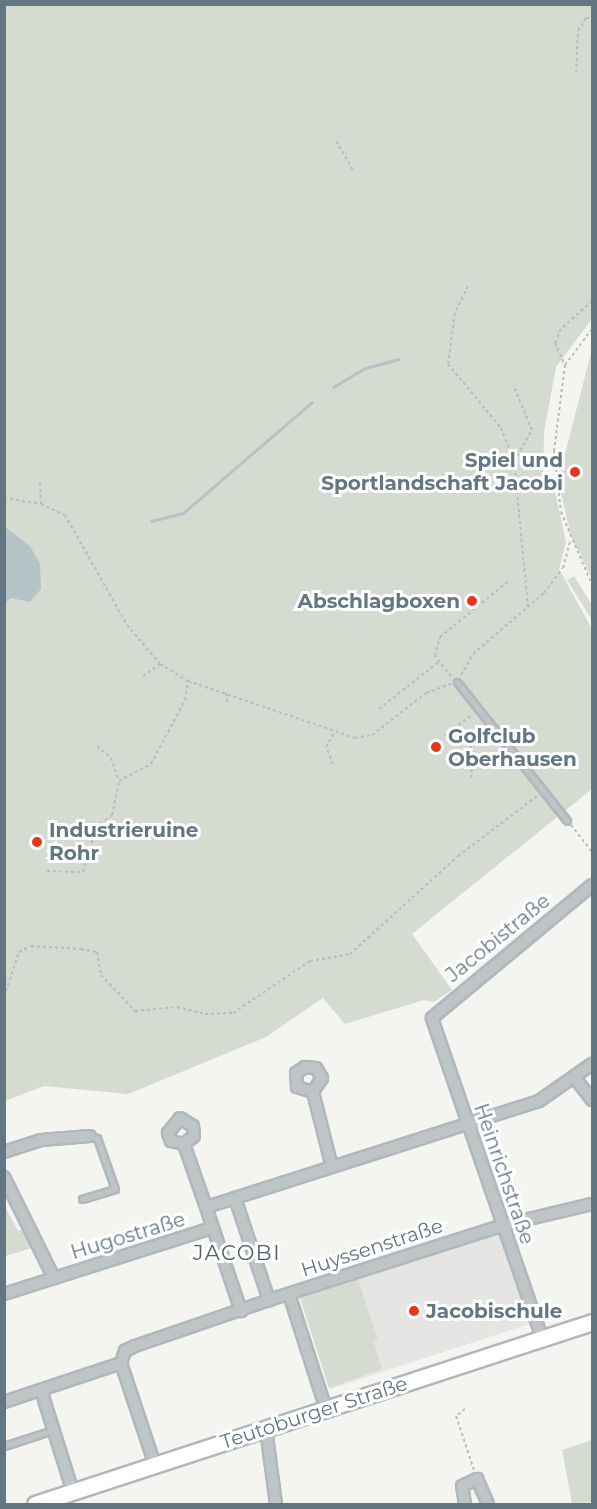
<!DOCTYPE html>
<html>
<head>
<meta charset="utf-8">
<style>
	body { margin:0 }
	#map { position:relative; width:597px; height:1509px; overflow:hidden; background:#f4f4f0; font-family:Montserrat,sans-serif }
	div>[style] { position:absolute }
	[style*='--x'] { left:calc(var(--x)*1px); top:calc(var(--y)*1px); width:calc(var(--w)*1px); rotate:calc(var(--a)*1deg) }
	.built>* { inset:0; background:#e5e5e4; transform-origin:0 0 }
	.green>* { inset:0; background:#d6dbd1 }
	.water>* { inset:0; background:#b4c4c6 }
	.stream>* { height:3px; margin:-1.5px; padding:0 1.5px; transform-origin:1.5px; border-radius:1.5px; background:#b4c4c6 }
	.path>* { height:2px; margin-top:-1px; transform-origin:0; background:repeating-linear-gradient(90deg,#b9bcbe 0 3px,transparent 0 6px) }
	.roads { filter:drop-shadow(2px 0 #b1b8bb) drop-shadow(-2px 0 #b1b8bb) drop-shadow(0 2px #b1b8bb) drop-shadow(0 -2px #b1b8bb) }
	.lane>* { height:5px; margin:-2.5px; padding:0 2.5px; transform-origin:2.5px; border-radius:2.5px; background:#bfc4c6 }
	.street>* { height:10px; margin:-5px; padding:0 5px; transform-origin:5px; border-radius:5px; background:#bfc4c6 }
	.secondary>* { height:15px; margin:-7.5px; padding:0 7.5px; transform-origin:7.5px; border-radius:7.5px; background:#fff }
	.dots>* { width:16px; height:16px; translate:-50% -50%; box-sizing:border-box; border:3px solid #fff; border-radius:50% }
	span { translate:-50% -50%; white-space:nowrap; text-align:center; line-height:1.15; -webkit-text-stroke:6px #fff; paint-order:stroke }
	.poi-label { font-size:20px; color:#627782; font-weight:700 }
	.right { translate:-100% -50%; text-align:right }
	.left { translate:0 -50%; text-align:left }
	.street-label { font-size:20px; color:#627782 }
	.neighbourhood-label { font-size:21px; color:#505f67; letter-spacing:1.5px }
	.frame { position:absolute; inset:0; border:6px solid #627782; pointer-events:none }
</style>
</head>
<body>
<div id="map">
	<div class="built">
		<i style="left:499px;top:1233px;width:96px;height:209px;rotate:72deg"></i>
	</div>
	<div class="green">
		<i style="clip-path:polygon(4px 5px,592px 5px,592px 319px,556px 367px,544px 432px,543px 481px,553px 482px,566px 542px,559px 569px,592px 629px,592px 789px,412px 934px,452px 990px,434px 1002px,424px 1000px,345px 1024px,323px 998px,266px 1037px,128px 1094px,44px 1086px,5px 1101px)"></i>
		<i style="clip-path:polygon(592px 349px,592px 579px,571px 536px,558px 481px)"></i>
		<i style="clip-path:polygon(574px 576px,592px 605px,592px 620px,567px 580px)"></i>
		<i style="clip-path:polygon(4px 1205px,18px 1231px,26px 1228px,36px 1247px,5px 1256px)"></i>
		<i style="clip-path:polygon(358px 1279px,378px 1340px,374px 1342px,382px 1369px,329px 1388px,300px 1298px)"></i>
		<i style="clip-path:polygon(592px 1440px,592px 1502px,572px 1504px,562px 1450px)"></i>
	</div>
	<div class="water">
		<i style="clip-path:polygon(5px 527px,30px 546px,40px 564px,41px 589px,30px 602px,11px 598px,5px 603px)"></i>
	</div>
	<div class="stream">
		<i style="--x:333;--y:387;--w:37;--a:-31"></i>
		<i style="--x:365;--y:368;--w:35;--a:-15"></i>
		<i style="--x:151;--y:521;--w:33;--a:-14"></i>
		<i style="--x:183;--y:513;--w:170;--a:-40.7"></i>
	</div>
	<div class="path">
		<i style="--x:576;--y:73;--w:42;--a:-87.3"></i>
		<i style="--x:578;--y:31;--w:15;--a:-58"></i>
		<i style="--x:586;--y:18;--w:6;--a:0"></i>
		<i style="--x:336;--y:141;--w:34;--a:60"></i>
		<i style="--x:468;--y:286;--w:30;--a:116"></i>
		<i style="--x:455;--y:313;--w:51;--a:97.8"></i>
		<i style="--x:448;--y:364;--w:83;--a:50.4"></i>
		<i style="--x:501;--y:428;--w:35;--a:68"></i>
		<i style="--x:514;--y:461;--w:147;--a:84.5"></i>
		<i style="--x:592;--y:301;--w:42;--a:137.9"></i>
		<i style="--x:561;--y:329;--w:15;--a:113"></i>
		<i style="--x:555;--y:343;--w:24;--a:66"></i>
		<i style="--x:565;--y:365;--w:87;--a:97.3"></i>
		<i style="--x:554;--y:451;--w:61;--a:83.5"></i>
		<i style="--x:561;--y:512;--w:79;--a:67"></i>
		<i style="--x:565;--y:365;--w:45;--a:-53.1"></i>
		<i style="--x:514;--y:461;--w:36;--a:-60"></i>
		<i style="--x:532;--y:430;--w:47;--a:-112.7"></i>
		<i style="--x:40;--y:483;--w:21;--a:87"></i>
		<i style="--x:4;--y:498;--w:37;--a:9"></i>
		<i style="--x:41;--y:504;--w:26;--a:25"></i>
		<i style="--x:65;--y:515;--w:126;--a:60.6"></i>
		<i style="--x:127;--y:625;--w:51;--a:49.8"></i>
		<i style="--x:160;--y:664;--w:33;--a:31"></i>
		<i style="--x:188;--y:681;--w:176;--a:18.8"></i>
		<i style="--x:355;--y:738;--w:17;--a:-10"></i>
		<i style="--x:372;--y:735;--w:68;--a:-37.9"></i>
		<i style="--x:426;--y:693;--w:27;--a:-20"></i>
		<i style="--x:461;--y:675;--w:24;--a:-60"></i>
		<i style="--x:473;--y:654;--w:94;--a:-40.7"></i>
		<i style="--x:544;--y:593;--w:31;--a:-53"></i>
		<i style="--x:563;--y:568;--w:28;--a:-75"></i>
		<i style="--x:143;--y:676;--w:21;--a:-35"></i>
		<i style="--x:451;--y:676;--w:26;--a:-129"></i>
		<i style="--x:435;--y:656;--w:20;--a:-75"></i>
		<i style="--x:440;--y:637;--w:90;--a:-39.2"></i>
		<i style="--x:226;--y:693;--w:12;--a:81"></i>
		<i style="--x:379;--y:709;--w:78;--a:-38.2"></i>
		<i style="--x:457;--y:726;--w:30;--a:57"></i>
		<i style="--x:473;--y:751;--w:29;--a:94"></i>
		<i style="--x:444;--y:736;--w:36;--a:-37"></i>
		<i style="--x:97;--y:746;--w:18;--a:41"></i>
		<i style="--x:111;--y:758;--w:24;--a:71"></i>
		<i style="--x:333;--y:764;--w:18;--a:-112"></i>
		<i style="--x:326;--y:747;--w:17;--a:-59"></i>
		<i style="--x:571;--y:825;--w:34;--a:52"></i>
		<i style="--x:47;--y:871;--w:36;--a:2"></i>
		<i style="--x:83;--y:872;--w:46;--a:-73.5"></i>
		<i style="--x:96;--y:828;--w:21;--a:-39"></i>
		<i style="--x:112;--y:815;--w:35;--a:-78"></i>
		<i style="--x:119;--y:781;--w:36;--a:-28"></i>
		<i style="--x:151;--y:764;--w:72;--a:-62"></i>
		<i style="--x:185;--y:700;--w:19;--a:-81"></i>
		<i style="--x:510;--y:921;--w:16;--a:50"></i>
		<i style="--x:4;--y:997;--w:47;--a:-71.6"></i>
		<i style="--x:19;--y:952;--w:13;--a:-27"></i>
		<i style="--x:31;--y:946;--w:50;--a:3.4"></i>
		<i style="--x:81;--y:949;--w:16;--a:11"></i>
		<i style="--x:97;--y:952;--w:23;--a:80"></i>
		<i style="--x:101;--y:975;--w:50;--a:46.6"></i>
		<i style="--x:135;--y:1011;--w:42;--a:-5.4"></i>
		<i style="--x:177;--y:1007;--w:29;--a:14"></i>
		<i style="--x:205;--y:1014;--w:28;--a:-2"></i>
		<i style="--x:233;--y:1013;--w:93;--a:-34"></i>
		<i style="--x:310;--y:961;--w:41;--a:-9.9"></i>
		<i style="--x:350;--y:954;--w:146;--a:-42.2"></i>
		<i style="--x:458;--y:856;--w:99;--a:-37.2"></i>
		<i style="--x:465;--y:1409;--w:11;--a:142"></i>
		<i style="--x:456;--y:1416;--w:57;--a:71.6"></i>
	</div>
	<div class="roads">
		<div class="lane">
			<i style="--x:457;--y:682;--w:177;--a:51.6"></i>
			<i style="--x:82;--y:1199;--w:34;--a:-17"></i>
			<i style="--x:115;--y:1189;--w:54;--a:-109.4"></i>
			<i style="--x:97;--y:1138;--w:7;--a:-164"></i>
			<i style="--x:4;--y:1446;--w:52;--a:-18.1"></i>
		</div>
		<div class="street">
			<i style="--x:575;--y:1078;--w:28;--a:52"></i>
			<i style="--x:313;--y:1092;--w:17;--a:-163"></i>
			<i style="--x:297;--y:1087;--w:14;--a:-94"></i>
			<i style="--x:296;--y:1073;--w:11;--a:-34"></i>
			<i style="--x:305;--y:1067;--w:11;--a:5"></i>
			<i style="--x:316;--y:1068;--w:12;--a:59"></i>
			<i style="--x:322;--y:1078;--w:17;--a:123"></i>
			<i style="--x:313;--y:1092;--w:77;--a:75.8"></i>
			<i style="--x:184;--y:1144;--w:13;--a:-167"></i>
			<i style="--x:171;--y:1141;--w:9;--a:-111"></i>
			<i style="--x:168;--y:1133;--w:19;--a:-51"></i>
			<i style="--x:180;--y:1118;--w:15;--a:32"></i>
			<i style="--x:193;--y:1126;--w:10;--a:84"></i>
			<i style="--x:194;--y:1136;--w:13;--a:141"></i>
			<i style="--x:184;--y:1144;--w:67;--a:70.8"></i>
			<i style="--x:206;--y:1207;--w:30;--a:-17"></i>
			<i style="--x:235;--y:1198;--w:108;--a:71.6"></i>
			<i style="--x:4;--y:1152;--w:39;--a:-18"></i>
			<i style="--x:41;--y:1140;--w:49;--a:-4.7"></i>
			<i style="--x:4;--y:1177;--w:113;--a:63.7"></i>
			<i style="--x:235;--y:1198;--w:319;--a:-17.7"></i>
			<i style="--x:539;--y:1101;--w:65;--a:-34.9"></i>
			<i style="--x:206;--y:1207;--w:110;--a:71.4"></i>
			<i style="--x:4;--y:1294;--w:218;--a:-17.6"></i>
			<i style="--x:289;--y:1294;--w:121;--a:72.2"></i>
			<i style="--x:542;--y:1338;--w:338;--a:-109"></i>
			<i style="--x:432;--y:1018;--w:208;--a:-39.7"></i>
			<i style="--x:121;--y:1363;--w:108;--a:71.6"></i>
			<i style="--x:41;--y:1390;--w:107;--a:72.6"></i>
			<i style="--x:4;--y:1402;--w:123;--a:-18.4"></i>
			<i style="--x:121;--y:1363;--w:13;--a:-72"></i>
			<i style="--x:125;--y:1351;--w:11;--a:-27"></i>
			<i style="--x:135;--y:1346;--w:142;--a:-18.9"></i>
			<i style="--x:269;--y:1300;--w:247;--a:-17.7"></i>
			<i style="--x:504;--y:1225;--w:90;--a:-13.4"></i>
			<i style="--x:266;--y:1429;--w:76;--a:82.4"></i>
			<i style="--x:465;--y:1504;--w:18;--a:-99"></i>
			<i style="--x:462;--y:1486;--w:17;--a:-25"></i>
			<i style="--x:477;--y:1479;--w:27;--a:66"></i>
		</div>
		<div class="secondary">
			<i style="--x:35;--y:1504;--w:586;--a:-18.09"></i>
		</div>
	</div>
	<div class="dots">
		<i style="left:575px;top:472px;background:#e9351b"></i>
		<i style="left:472px;top:601px;background:#e9351b"></i>
		<i style="left:436px;top:747px;background:#e9351b"></i>
		<i style="left:37px;top:842px;background:#e9351b"></i>
		<i style="left:414px;top:1311px;background:#e9351b"></i>
	</div>
	<div class="poi-label">
		<span class="right" style="left:563px;top:472px">Spiel und<br>Sportlandschaft Jacobi</span>
		<span class="right" style="left:460px;top:601px">Abschlagboxen</span>
		<span class="left" style="left:448px;top:748px">Golfclub<br>Oberhausen</span>
		<span class="left" style="left:49px;top:842px">Industrieruine<br>Rohr</span>
		<span class="left" style="left:426px;top:1311px">Jacobischule</span>
	</div>
	<div class="street-label">
		<span style="left:498px;top:938px;rotate:-39deg">Jacobistraße</span>
		<span style="left:504px;top:1174px;rotate:71deg">Heinrichstraße</span>
		<span style="left:128px;top:1236px;rotate:-17deg">Hugostraße</span>
		<span style="left:372px;top:1248px;rotate:-18deg">Huyssenstraße</span>
		<span style="left:314px;top:1413px;rotate:-18deg">Teutoburger Straße</span>
	</div>
	<div class="neighbourhood-label">
		<span style="left:237px;top:1253px">JACOBI</span>
	</div>
	<div class="frame"></div>
</div>
</body>
</html>
